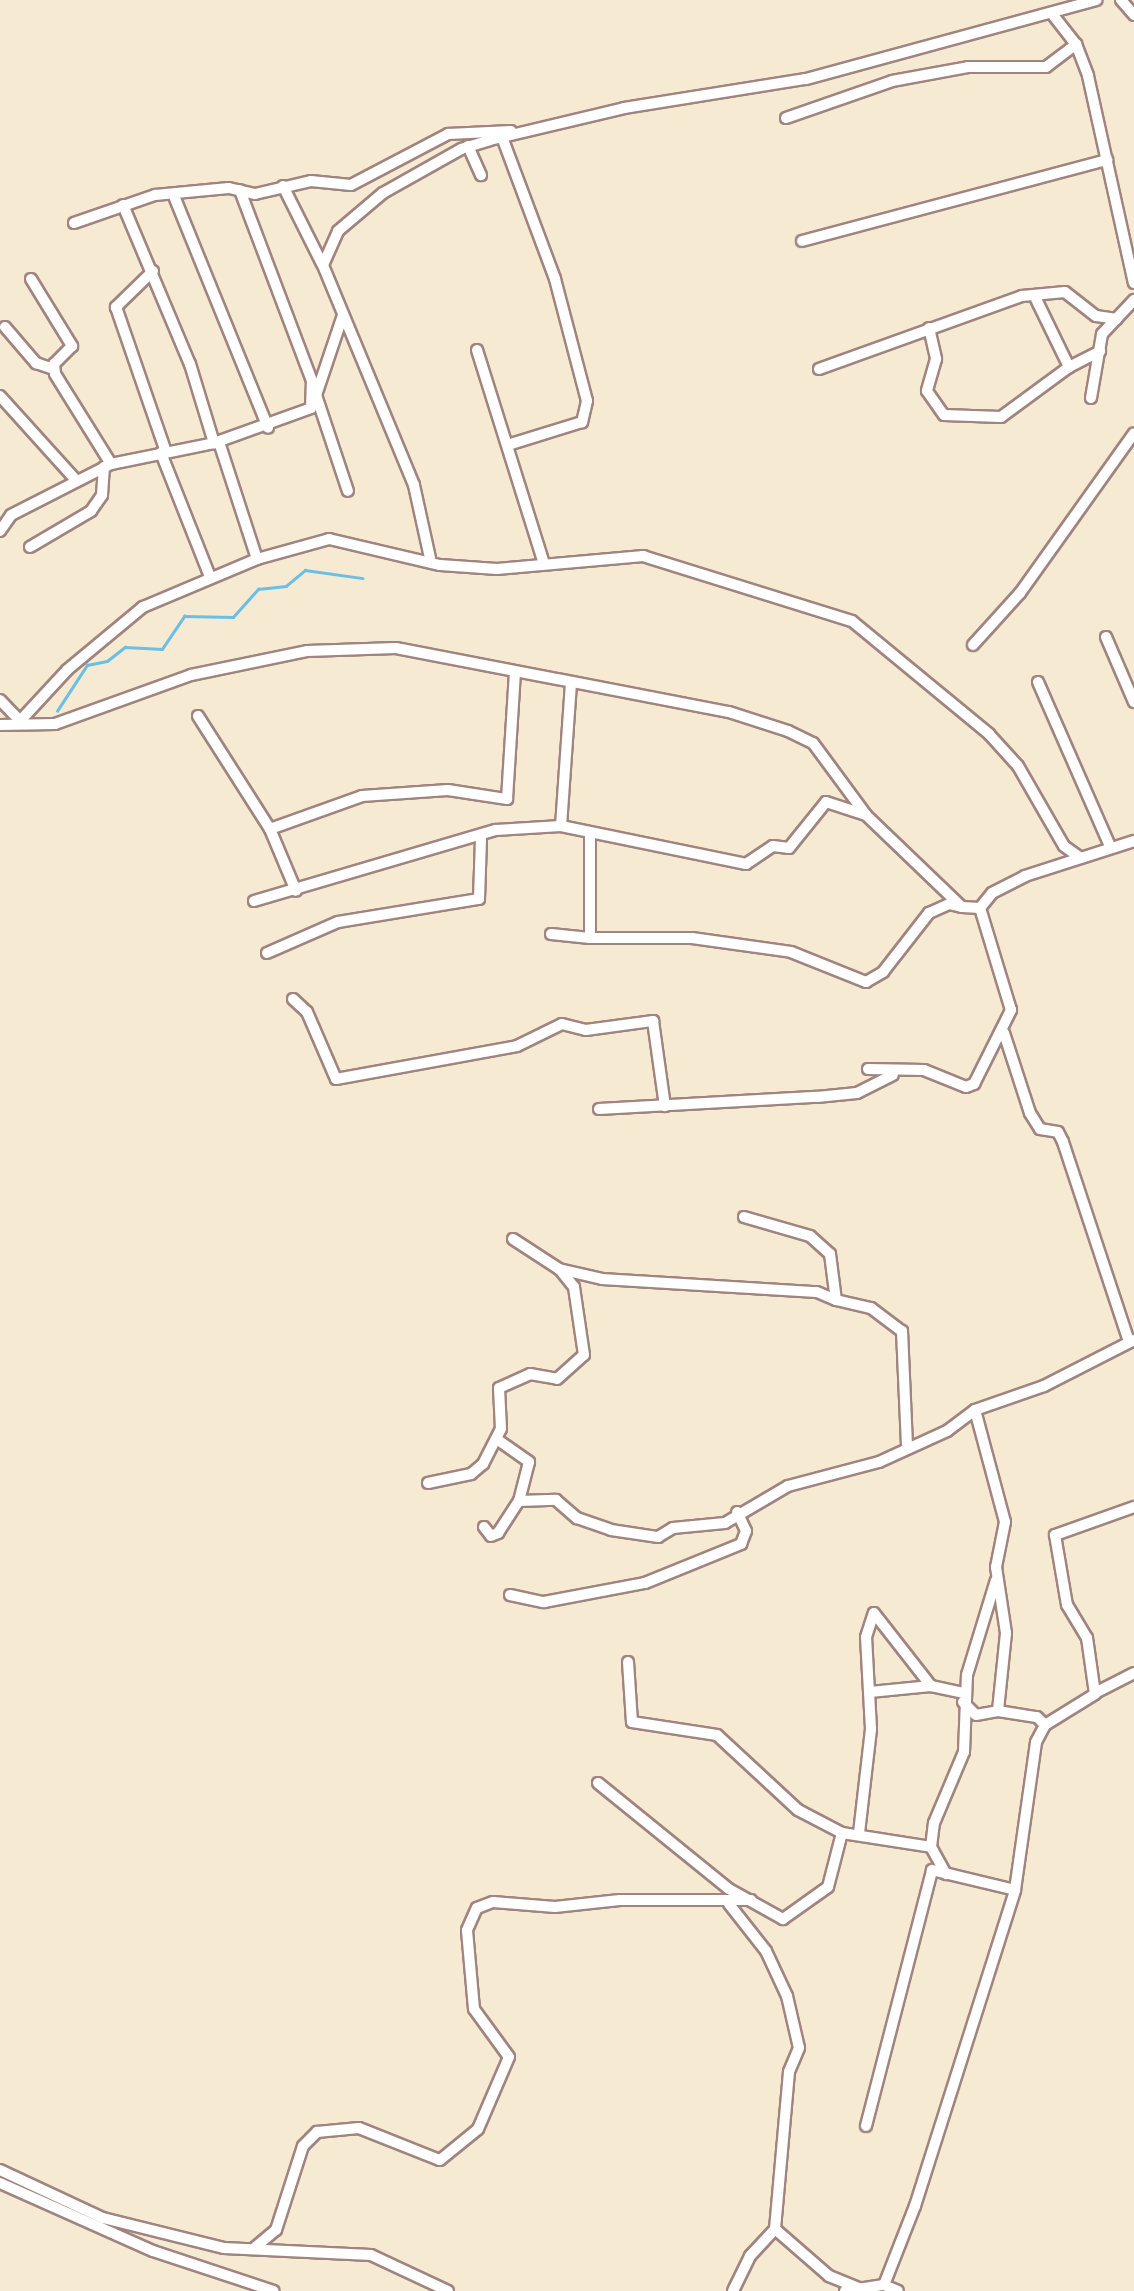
<!DOCTYPE html>
<html>
<head>
<meta charset="utf-8">
<style>
	body { margin:0 }
	#map { position:relative; width:1134px; height:2291px; overflow:hidden; background:#f7ead3; font-family:"Gentium Book Plus",serif }
	div>[style] { position:absolute }
	[style*='--x'] { left:calc(var(--x)*1px); top:calc(var(--y)*1px); width:calc(var(--w)*1px); rotate:calc(var(--a)*1deg) }
	.stream>* { height:2.5px; margin:-1.25px; padding:0 1.25px; transform-origin:1.25px; border-radius:1.25px; background:#6abfe7 }
	.roads { filter:drop-shadow(2px 0 #a0847f) drop-shadow(-2px 0 #a0847f) drop-shadow(0 2px #a0847f) drop-shadow(0 -2px #a0847f) }
	.minor>* { height:10px; margin:-5px; padding:0 5px; transform-origin:5px; border-radius:5px; background:#fff }
	span { translate:-50% -50%; white-space:nowrap; text-align:center; line-height:1.15; -webkit-text-stroke:8px #fcf5e5; paint-order:stroke }
</style>
</head>
<body>
<div id="map">
	<div class="stream">
		<i style="--x:57;--y:711;--w:55;--a:-56.9"></i>
		<i style="--x:87;--y:665;--w:20;--a:-11"></i>
		<i style="--x:107;--y:661;--w:23;--a:-38"></i>
		<i style="--x:125;--y:647;--w:37;--a:3"></i>
		<i style="--x:162;--y:649;--w:40;--a:-56"></i>
		<i style="--x:184;--y:616;--w:49;--a:1.2"></i>
		<i style="--x:233;--y:617;--w:38;--a:-48"></i>
		<i style="--x:258;--y:589;--w:28;--a:-6"></i>
		<i style="--x:286;--y:586;--w:25;--a:-40"></i>
		<i style="--x:305;--y:570;--w:58;--a:8"></i>
	</div>
	<div class="roads">
		<div class="minor">
			<i style="--x:1121;--y:0;--w:20;--a:49"></i>
			<i style="--x:1053;--y:15;--w:37;--a:52"></i>
			<i style="--x:1076;--y:44;--w:34;--a:69"></i>
			<i style="--x:1088;--y:76;--w:212;--a:77.5"></i>
			<i style="--x:786;--y:118;--w:112;--a:-19.2"></i>
			<i style="--x:892;--y:81;--w:77;--a:-10.4"></i>
			<i style="--x:968;--y:67;--w:78;--a:0"></i>
			<i style="--x:1046;--y:67;--w:38;--a:-37"></i>
			<i style="--x:502;--y:137;--w:152;--a:69.5"></i>
			<i style="--x:555;--y:279;--w:126;--a:75.3"></i>
			<i style="--x:587;--y:401;--w:22;--a:103"></i>
			<i style="--x:582;--y:422;--w:74;--a:162.8"></i>
			<i style="--x:468;--y:146;--w:32;--a:66"></i>
			<i style="--x:283;--y:186;--w:87;--a:63.4"></i>
			<i style="--x:174;--y:196;--w:250;--a:67.9"></i>
			<i style="--x:123;--y:205;--w:173;--a:67.2"></i>
			<i style="--x:190;--y:364;--w:83;--a:73.1"></i>
			<i style="--x:74;--y:223;--w:86;--a:-19.1"></i>
			<i style="--x:155;--y:195;--w:74;--a:-5.4"></i>
			<i style="--x:229;--y:188;--w:27;--a:13"></i>
			<i style="--x:255;--y:194;--w:57;--a:-13.1"></i>
			<i style="--x:311;--y:181;--w:40;--a:5.7"></i>
			<i style="--x:351;--y:185;--w:110;--a:-27.7"></i>
			<i style="--x:448;--y:134;--w:63;--a:-2.7"></i>
			<i style="--x:802;--y:241;--w:316;--a:-14.9"></i>
			<i style="--x:153;--y:271;--w:52;--a:135.8"></i>
			<i style="--x:116;--y:307;--w:153;--a:71"></i>
			<i style="--x:31;--y:279;--w:79;--a:58.5"></i>
			<i style="--x:72;--y:346;--w:25;--a:135"></i>
			<i style="--x:54;--y:364;--w:10;--a:84"></i>
			<i style="--x:55;--y:374;--w:106;--a:58.1"></i>
			<i style="--x:1036;--y:299;--w:76;--a:64.1"></i>
			<i style="--x:1069;--y:367;--w:35;--a:-27"></i>
			<i style="--x:343;--y:315;--w:84;--a:108.6"></i>
			<i style="--x:316;--y:395;--w:101;--a:71.6"></i>
			<i style="--x:5;--y:327;--w:48;--a:49.3"></i>
			<i style="--x:36;--y:363;--w:18;--a:19"></i>
			<i style="--x:929;--y:328;--w:32;--a:77"></i>
			<i style="--x:936;--y:359;--w:33;--a:106"></i>
			<i style="--x:927;--y:391;--w:29;--a:55"></i>
			<i style="--x:944;--y:415;--w:57;--a:2"></i>
			<i style="--x:1001;--y:417;--w:84;--a:-36.3"></i>
			<i style="--x:477;--y:350;--w:224;--a:72.6"></i>
			<i style="--x:819;--y:369;--w:216;--a:-19.8"></i>
			<i style="--x:1022;--y:296;--w:43;--a:-5.3"></i>
			<i style="--x:1065;--y:292;--w:39;--a:38"></i>
			<i style="--x:1096;--y:316;--w:21;--a:8"></i>
			<i style="--x:0;--y:396;--w:113;--a:47.9"></i>
			<i style="--x:1091;--y:398;--w:65;--a:-80.2"></i>
			<i style="--x:1102;--y:334;--w:47;--a:-46.7"></i>
			<i style="--x:219;--y:442;--w:123;--a:72"></i>
			<i style="--x:161;--y:453;--w:133;--a:68.4"></i>
			<i style="--x:0;--y:531;--w:19;--a:-55"></i>
			<i style="--x:11;--y:515;--w:112;--a:-27"></i>
			<i style="--x:111;--y:464;--w:105;--a:-11.5"></i>
			<i style="--x:214;--y:443;--w:103;--a:-19.8"></i>
			<i style="--x:311;--y:408;--w:27;--a:-88"></i>
			<i style="--x:312;--y:381;--w:204;--a:-110.7"></i>
			<i style="--x:30;--y:547;--w:71;--a:-30.5"></i>
			<i style="--x:91;--y:511;--w:19;--a:-55"></i>
			<i style="--x:102;--y:495;--w:28;--a:-86"></i>
			<i style="--x:430;--y:558;--w:75;--a:-102.4"></i>
			<i style="--x:414;--y:485;--w:238;--a:-112.5"></i>
			<i style="--x:323;--y:265;--w:37;--a:-66"></i>
			<i style="--x:338;--y:231;--w:59;--a:-40.2"></i>
			<i style="--x:383;--y:193;--w:90;--a:-29.4"></i>
			<i style="--x:461;--y:149;--w:30;--a:-17"></i>
			<i style="--x:490;--y:140;--w:138;--a:-13.4"></i>
			<i style="--x:624;--y:108;--w:184;--a:-9.1"></i>
			<i style="--x:806;--y:79;--w:301;--a:-15.2"></i>
			<i style="--x:1106;--y:637;--w:71;--a:66.7"></i>
			<i style="--x:973;--y:645;--w:70;--a:-47.9"></i>
			<i style="--x:1020;--y:593;--w:196;--a:-54.5"></i>
			<i style="--x:1038;--y:682;--w:179;--a:66.3"></i>
			<i style="--x:0;--y:700;--w:29;--a:46"></i>
			<i style="--x:198;--y:716;--w:134;--a:57.5"></i>
			<i style="--x:270;--y:829;--w:67;--a:67.2"></i>
			<i style="--x:20;--y:721;--w:69;--a:-47.3"></i>
			<i style="--x:67;--y:670;--w:99;--a:-39.7"></i>
			<i style="--x:143;--y:607;--w:124;--a:-22.8"></i>
			<i style="--x:257;--y:559;--w:75;--a:-15.5"></i>
			<i style="--x:329;--y:539;--w:114;--a:13.2"></i>
			<i style="--x:440;--y:565;--w:57;--a:4"></i>
			<i style="--x:497;--y:569;--w:147;--a:-5.1"></i>
			<i style="--x:643;--y:556;--w:219;--a:17.3"></i>
			<i style="--x:852;--y:621;--w:178;--a:39.5"></i>
			<i style="--x:989;--y:734;--w:43;--a:47.8"></i>
			<i style="--x:1018;--y:766;--w:92;--a:60.1"></i>
			<i style="--x:1064;--y:846;--w:19;--a:36"></i>
			<i style="--x:0;--y:725;--w:55;--a:-1"></i>
			<i style="--x:55;--y:724;--w:145;--a:-19.8"></i>
			<i style="--x:191;--y:675;--w:118;--a:-11.7"></i>
			<i style="--x:307;--y:651;--w:89;--a:-1.9"></i>
			<i style="--x:396;--y:648;--w:339;--a:10.9"></i>
			<i style="--x:729;--y:712;--w:62;--a:17.9"></i>
			<i style="--x:788;--y:731;--w:28;--a:26"></i>
			<i style="--x:813;--y:743;--w:89;--a:53.6"></i>
			<i style="--x:866;--y:815;--w:133;--a:43.8"></i>
			<i style="--x:962;--y:907;--w:18;--a:3"></i>
			<i style="--x:561;--y:826;--w:142;--a:-86"></i>
			<i style="--x:270;--y:829;--w:98;--a:-19.7"></i>
			<i style="--x:362;--y:796;--w:86;--a:-4"></i>
			<i style="--x:448;--y:790;--w:60;--a:8.7"></i>
			<i style="--x:507;--y:799;--w:126;--a:-86.4"></i>
			<i style="--x:254;--y:901;--w:252;--a:-16.4"></i>
			<i style="--x:496;--y:830;--w:65;--a:-3.5"></i>
			<i style="--x:561;--y:826;--w:189;--a:11.6"></i>
			<i style="--x:746;--y:864;--w:32;--a:-34"></i>
			<i style="--x:773;--y:846;--w:16;--a:7"></i>
			<i style="--x:789;--y:848;--w:59;--a:-51.2"></i>
			<i style="--x:826;--y:802;--w:42;--a:18"></i>
			<i style="--x:551;--y:934;--w:39;--a:6"></i>
			<i style="--x:590;--y:938;--w:105;--a:-90"></i>
			<i style="--x:590;--y:938;--w:102;--a:0"></i>
			<i style="--x:692;--y:938;--w:100;--a:8"></i>
			<i style="--x:791;--y:952;--w:81;--a:21.8"></i>
			<i style="--x:866;--y:982;--w:20;--a:-30"></i>
			<i style="--x:883;--y:972;--w:75;--a:-52.1"></i>
			<i style="--x:929;--y:913;--w:22;--a:-24"></i>
			<i style="--x:949;--y:904;--w:13;--a:13"></i>
			<i style="--x:267;--y:953;--w:77;--a:-23.6"></i>
			<i style="--x:338;--y:922;--w:143;--a:-9.3"></i>
			<i style="--x:479;--y:899;--w:61;--a:-88.1"></i>
			<i style="--x:293;--y:999;--w:19;--a:43"></i>
			<i style="--x:307;--y:1012;--w:73;--a:66.6"></i>
			<i style="--x:336;--y:1079;--w:184;--a:-10.3"></i>
			<i style="--x:517;--y:1046;--w:50;--a:-26.1"></i>
			<i style="--x:562;--y:1024;--w:25;--a:14"></i>
			<i style="--x:586;--y:1030;--w:68;--a:-7.7"></i>
			<i style="--x:653;--y:1021;--w:86;--a:82"></i>
			<i style="--x:1004;--y:1033;--w:84;--a:72"></i>
			<i style="--x:1030;--y:1113;--w:19;--a:58"></i>
			<i style="--x:1040;--y:1129;--w:18;--a:9"></i>
			<i style="--x:1058;--y:1132;--w:11;--a:63"></i>
			<i style="--x:1063;--y:1142;--w:211;--a:71.7"></i>
			<i style="--x:868;--y:1069;--w:56;--a:1"></i>
			<i style="--x:924;--y:1070;--w:45;--a:22"></i>
			<i style="--x:966;--y:1087;--w:9;--a:-21"></i>
			<i style="--x:974;--y:1084;--w:83;--a:-63.4"></i>
			<i style="--x:1011;--y:1010;--w:107;--a:-106.9"></i>
			<i style="--x:980;--y:908;--w:19;--a:-51"></i>
			<i style="--x:992;--y:893;--w:37;--a:-27"></i>
			<i style="--x:1025;--y:876;--w:114;--a:-17.8"></i>
			<i style="--x:599;--y:1109;--w:218;--a:-3.2"></i>
			<i style="--x:817;--y:1097;--w:40;--a:-5.7"></i>
			<i style="--x:857;--y:1093;--w:40;--a:-26.6"></i>
			<i style="--x:744;--y:1217;--w:69;--a:16.1"></i>
			<i style="--x:810;--y:1236;--w:27;--a:42"></i>
			<i style="--x:830;--y:1254;--w:46;--a:82.6"></i>
			<i style="--x:836;--y:1300;--w:36;--a:13"></i>
			<i style="--x:871;--y:1308;--w:39;--a:37"></i>
			<i style="--x:902;--y:1331;--w:113;--a:87.5"></i>
			<i style="--x:513;--y:1239;--w:55;--a:33.1"></i>
			<i style="--x:559;--y:1269;--w:44;--a:13.1"></i>
			<i style="--x:602;--y:1279;--w:215;--a:3.5"></i>
			<i style="--x:817;--y:1292;--w:21;--a:23"></i>
			<i style="--x:975;--y:1410;--w:116;--a:75"></i>
			<i style="--x:1005;--y:1522;--w:46;--a:101.3"></i>
			<i style="--x:996;--y:1567;--w:67;--a:81.4"></i>
			<i style="--x:1006;--y:1633;--w:78;--a:95.9"></i>
			<i style="--x:998;--y:1711;--w:39;--a:9"></i>
			<i style="--x:1037;--y:1717;--w:11;--a:45"></i>
			<i style="--x:498;--y:1440;--w:38;--a:35"></i>
			<i style="--x:529;--y:1462;--w:40;--a:104.4"></i>
			<i style="--x:428;--y:1483;--w:44;--a:-11.8"></i>
			<i style="--x:471;--y:1474;--w:16;--a:-40"></i>
			<i style="--x:483;--y:1464;--w:39;--a:-63"></i>
			<i style="--x:501;--y:1429;--w:41;--a:-92.8"></i>
			<i style="--x:499;--y:1388;--w:34;--a:-24"></i>
			<i style="--x:530;--y:1374;--w:27;--a:10"></i>
			<i style="--x:557;--y:1379;--w:36;--a:-42"></i>
			<i style="--x:584;--y:1355;--w:69;--a:-98.4"></i>
			<i style="--x:574;--y:1287;--w:22;--a:-129"></i>
			<i style="--x:484;--y:1527;--w:11;--a:52"></i>
			<i style="--x:491;--y:1536;--w:8;--a:-23"></i>
			<i style="--x:498;--y:1533;--w:38;--a:-57"></i>
			<i style="--x:519;--y:1501;--w:37;--a:-2"></i>
			<i style="--x:556;--y:1500;--w:28;--a:41"></i>
			<i style="--x:577;--y:1518;--w:36;--a:19"></i>
			<i style="--x:611;--y:1530;--w:48;--a:8.5"></i>
			<i style="--x:658;--y:1537;--w:17;--a:-31"></i>
			<i style="--x:673;--y:1528;--w:52;--a:-5.5"></i>
			<i style="--x:725;--y:1523;--w:73;--a:-30.4"></i>
			<i style="--x:788;--y:1486;--w:94;--a:-14.8"></i>
			<i style="--x:879;--y:1462;--w:75;--a:-24.5"></i>
			<i style="--x:947;--y:1431;--w:35;--a:-37"></i>
			<i style="--x:975;--y:1410;--w:73;--a:-19.2"></i>
			<i style="--x:1044;--y:1386;--w:101;--a:-27.1"></i>
			<i style="--x:510;--y:1595;--w:35;--a:12"></i>
			<i style="--x:544;--y:1602;--w:103;--a:-10.7"></i>
			<i style="--x:645;--y:1583;--w:104;--a:-22.1"></i>
			<i style="--x:741;--y:1544;--w:14;--a:-69"></i>
			<i style="--x:746;--y:1531;--w:21;--a:-115"></i>
			<i style="--x:874;--y:1613;--w:93;--a:52"></i>
			<i style="--x:628;--y:1662;--w:60;--a:86.2"></i>
			<i style="--x:632;--y:1722;--w:86;--a:8.7"></i>
			<i style="--x:717;--y:1735;--w:110;--a:42.8"></i>
			<i style="--x:798;--y:1810;--w:50;--a:27.6"></i>
			<i style="--x:870;--y:1692;--w:61;--a:-5.6"></i>
			<i style="--x:931;--y:1686;--w:34;--a:12"></i>
			<i style="--x:1095;--y:1693;--w:44;--a:-27.1"></i>
			<i style="--x:963;--y:1702;--w:18;--a:45"></i>
			<i style="--x:976;--y:1715;--w:22;--a:-10"></i>
			<i style="--x:598;--y:1783;--w:169;--a:39"></i>
			<i style="--x:729;--y:1889;--w:62;--a:29.1"></i>
			<i style="--x:783;--y:1919;--w:55;--a:-35.4"></i>
			<i style="--x:828;--y:1887;--w:56;--a:-75.5"></i>
			<i style="--x:842;--y:1833;--w:90;--a:8.9"></i>
			<i style="--x:931;--y:1847;--w:31;--a:61"></i>
			<i style="--x:859;--y:1833;--w:105;--a:-83.4"></i>
			<i style="--x:871;--y:1729;--w:92;--a:-93.1"></i>
			<i style="--x:866;--y:1637;--w:25;--a:-72"></i>
			<i style="--x:931;--y:1847;--w:24;--a:-83"></i>
			<i style="--x:934;--y:1823;--w:77;--a:-67.1"></i>
			<i style="--x:964;--y:1752;--w:77;--a:-87.8"></i>
			<i style="--x:967;--y:1675;--w:99;--a:-73"></i>
			<i style="--x:729;--y:1904;--w:60;--a:51.8"></i>
			<i style="--x:766;--y:1951;--w:50;--a:65"></i>
			<i style="--x:787;--y:1996;--w:53;--a:77"></i>
			<i style="--x:799;--y:2048;--w:26;--a:113"></i>
			<i style="--x:789;--y:2072;--w:158;--a:95.1"></i>
			<i style="--x:775;--y:2229;--w:72;--a:41"></i>
			<i style="--x:829;--y:2276;--w:35;--a:22"></i>
			<i style="--x:866;--y:2126;--w:264;--a:-75.5"></i>
			<i style="--x:932;--y:1870;--w:85;--a:13.5"></i>
			<i style="--x:0;--y:2170;--w:114;--a:25"></i>
			<i style="--x:103;--y:2218;--w:125;--a:13.9"></i>
			<i style="--x:224;--y:2248;--w:147;--a:2.7"></i>
			<i style="--x:371;--y:2255;--w:85;--a:25.1"></i>
			<i style="--x:0;--y:2183;--w:167;--a:24"></i>
			<i style="--x:153;--y:2251;--w:127;--a:18.3"></i>
			<i style="--x:253;--y:2249;--w:30;--a:-40"></i>
			<i style="--x:276;--y:2230;--w:88;--a:-72.2"></i>
			<i style="--x:303;--y:2146;--w:20;--a:-45"></i>
			<i style="--x:317;--y:2132;--w:42;--a:-5.4"></i>
			<i style="--x:359;--y:2128;--w:87;--a:21.6"></i>
			<i style="--x:440;--y:2160;--w:49;--a:-39.2"></i>
			<i style="--x:478;--y:2129;--w:78;--a:-66.7"></i>
			<i style="--x:509;--y:2057;--w:59;--a:-126.1"></i>
			<i style="--x:474;--y:2009;--w:79;--a:-95.1"></i>
			<i style="--x:467;--y:1930;--w:24;--a:-66"></i>
			<i style="--x:477;--y:1908;--w:17;--a:-21"></i>
			<i style="--x:493;--y:1902;--w:62;--a:4.6"></i>
			<i style="--x:555;--y:1907;--w:65;--a:-6.1"></i>
			<i style="--x:620;--y:1900;--w:131;--a:0"></i>
			<i style="--x:884;--y:2285;--w:15;--a:23"></i>
			<i style="--x:733;--y:2291;--w:39;--a:-64"></i>
			<i style="--x:750;--y:2256;--w:37;--a:-47"></i>
			<i style="--x:845;--y:2291;--w:39;--a:-9"></i>
			<i style="--x:884;--y:2285;--w:85;--a:-68.6"></i>
			<i style="--x:915;--y:2206;--w:331;--a:-72.4"></i>
			<i style="--x:1015;--y:1890;--w:149;--a:-81.9"></i>
			<i style="--x:1036;--y:1742;--w:19;--a:-62"></i>
			<i style="--x:1045;--y:1725;--w:59;--a:-31.8"></i>
			<i style="--x:1095;--y:1694;--w:57;--a:-98.1"></i>
			<i style="--x:1087;--y:1638;--w:39;--a:-121"></i>
			<i style="--x:1067;--y:1605;--w:71;--a:-99.7"></i>
			<i style="--x:1055;--y:1535;--w:84;--a:-19.5"></i>
		</div>
	</div>
</div>
</body>
</html>
